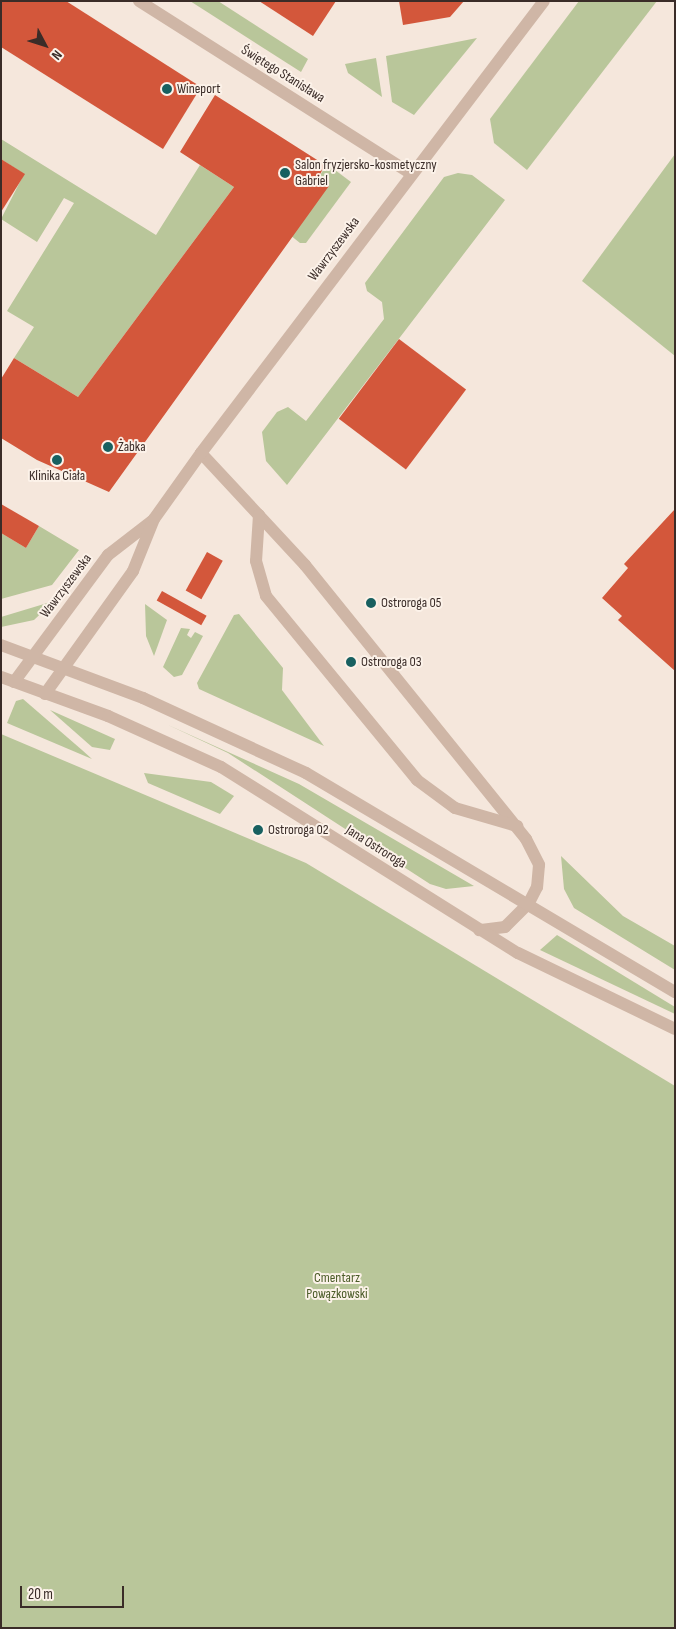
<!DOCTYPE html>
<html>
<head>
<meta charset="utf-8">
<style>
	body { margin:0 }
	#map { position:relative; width:676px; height:1629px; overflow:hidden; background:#f5e7dc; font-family:"Sofia Sans Condensed",sans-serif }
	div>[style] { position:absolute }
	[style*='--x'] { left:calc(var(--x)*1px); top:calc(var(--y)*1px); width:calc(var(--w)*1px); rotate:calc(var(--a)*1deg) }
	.green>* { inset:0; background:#b9c69a }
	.building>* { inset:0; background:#d3573b; transform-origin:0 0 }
	.service>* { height:12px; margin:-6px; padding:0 6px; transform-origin:6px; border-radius:6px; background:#cfb6a6 }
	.minor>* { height:12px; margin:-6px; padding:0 6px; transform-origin:6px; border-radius:6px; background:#cfb6a6 }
	.dots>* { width:14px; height:14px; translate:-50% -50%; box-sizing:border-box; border:2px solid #fcf2e9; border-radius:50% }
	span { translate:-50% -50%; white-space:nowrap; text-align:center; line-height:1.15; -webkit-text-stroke:4px #fcf2e9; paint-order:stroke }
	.street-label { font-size:14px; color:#3a2c28 }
	.poi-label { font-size:14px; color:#3a2c28 }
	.left { translate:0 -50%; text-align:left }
	.park-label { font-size:14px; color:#4b5b28 }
	.frame { position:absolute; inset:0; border:2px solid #3a2c28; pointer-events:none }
	.north { position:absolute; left:20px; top:20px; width:50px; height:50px; -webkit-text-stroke:4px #fcf2e9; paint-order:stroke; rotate:130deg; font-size:14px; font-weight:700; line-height:20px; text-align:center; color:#3a2c28 }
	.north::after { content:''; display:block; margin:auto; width:18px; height:22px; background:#3a2c28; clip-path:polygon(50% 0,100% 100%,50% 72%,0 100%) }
	.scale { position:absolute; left:20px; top:1586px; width:104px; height:22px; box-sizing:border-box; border:2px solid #3a2c28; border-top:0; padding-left:6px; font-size:15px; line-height:18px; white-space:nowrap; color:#3a2c28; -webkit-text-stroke:4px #fcf2e9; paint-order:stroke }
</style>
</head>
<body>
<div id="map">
	<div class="green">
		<i style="clip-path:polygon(190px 1px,218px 1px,308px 59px,301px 72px)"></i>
		<i style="clip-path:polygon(579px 1px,657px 1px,527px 170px,494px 143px,490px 119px)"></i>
		<i style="clip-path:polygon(477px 38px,414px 115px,392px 102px,386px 56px)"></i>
		<i style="clip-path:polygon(376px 58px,382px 97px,348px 73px,345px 64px)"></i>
		<i style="clip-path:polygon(1px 139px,156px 235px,200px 165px,234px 187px,78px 397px,14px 358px,34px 327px,7px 311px,74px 203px,64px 198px,37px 242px,1px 219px,24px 174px,1px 159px)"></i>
		<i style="clip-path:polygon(675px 154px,675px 356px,582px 281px)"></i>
		<i style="clip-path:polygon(327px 164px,351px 182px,306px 243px,300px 243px,285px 231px)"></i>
		<i style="clip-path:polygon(458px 173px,472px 175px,505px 200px,287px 485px,266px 461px,262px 432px,277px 412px,288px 407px,306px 421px,384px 319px,382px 302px,367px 291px,365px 283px,444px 177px)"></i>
		<i style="clip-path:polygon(39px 526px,79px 550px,52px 585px,1px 599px,1px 533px,26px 548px)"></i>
		<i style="clip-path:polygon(54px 601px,34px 620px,1px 627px,1px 617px)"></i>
		<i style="clip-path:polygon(145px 604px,167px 620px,154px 656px,146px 636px)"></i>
		<i style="clip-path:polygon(239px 614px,283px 668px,282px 690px,324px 746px,199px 689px,197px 683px,234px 615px)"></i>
		<i style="clip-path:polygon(181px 628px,190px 629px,187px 635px,191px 638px,195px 632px,203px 636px,182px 675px,174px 677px,163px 667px)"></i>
		<i style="clip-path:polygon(23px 699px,82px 750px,92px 759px,7px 723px,16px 701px)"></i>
		<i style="clip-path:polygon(50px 710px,115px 739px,110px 750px,92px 747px)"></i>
		<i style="clip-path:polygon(166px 724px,299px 784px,474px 886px,446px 889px,430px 884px,228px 753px)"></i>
		<i style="clip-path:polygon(1px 734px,306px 863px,675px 1086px,675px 1628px,1px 1628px)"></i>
		<i style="clip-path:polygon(144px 773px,211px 782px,234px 796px,220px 814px,148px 783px)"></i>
		<i style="clip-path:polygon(561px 856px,623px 916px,675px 946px,675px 970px,574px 908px,564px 889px)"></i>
		<i style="clip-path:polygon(557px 935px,675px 1007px,675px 1014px,540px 950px)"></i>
	</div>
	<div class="building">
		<i style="clip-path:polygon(1px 1px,66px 1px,201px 87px,163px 149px,1px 47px)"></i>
		<i style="clip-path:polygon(259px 1px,336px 1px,313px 36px)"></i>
		<i style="clip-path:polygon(399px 1px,464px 1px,450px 17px,403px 25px)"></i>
		<i style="clip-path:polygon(215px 95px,325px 165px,318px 178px,329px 186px,109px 492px,37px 460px,1px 438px,1px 379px,14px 358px,78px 397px,234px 187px,180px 152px)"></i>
		<i style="clip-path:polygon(1px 159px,25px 174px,1px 212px)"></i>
		<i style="left:399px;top:339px;width:84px;height:100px;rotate:37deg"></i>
		<i style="clip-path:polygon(1px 504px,39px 526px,26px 548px,1px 533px)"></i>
		<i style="clip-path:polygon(675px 509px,675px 671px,618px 620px,622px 616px,602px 598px,628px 568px,624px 564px)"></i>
		<i style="left:207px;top:552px;width:18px;height:44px;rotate:29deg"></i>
		<i style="left:162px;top:591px;width:51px;height:11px;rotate:29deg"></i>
	</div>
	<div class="service">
		<i style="--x:201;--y:453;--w:153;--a:47.1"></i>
		<i style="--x:305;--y:565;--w:352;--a:51.1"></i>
		<i style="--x:526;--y:839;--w:29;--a:63"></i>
		<i style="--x:539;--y:865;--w:22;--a:95"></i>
		<i style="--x:537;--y:887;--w:18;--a:117"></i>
		<i style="--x:529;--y:903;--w:34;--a:135"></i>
		<i style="--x:505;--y:927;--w:26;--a:173"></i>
		<i style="--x:259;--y:515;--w:46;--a:93.7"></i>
		<i style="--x:256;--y:561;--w:36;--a:74"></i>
		<i style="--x:266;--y:596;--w:238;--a:50.6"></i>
		<i style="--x:417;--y:780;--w:47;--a:36.4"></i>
		<i style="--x:455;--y:808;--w:65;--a:16.2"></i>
	</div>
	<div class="minor">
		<i style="--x:139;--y:1;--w:321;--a:32.4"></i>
		<i style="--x:1;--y:645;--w:152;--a:20.5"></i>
		<i style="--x:143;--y:698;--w:179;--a:24.7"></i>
		<i style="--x:306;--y:773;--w:429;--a:30.7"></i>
		<i style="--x:1;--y:677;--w:114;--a:20"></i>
		<i style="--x:108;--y:716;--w:124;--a:24.3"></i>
		<i style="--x:221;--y:767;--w:350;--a:32.1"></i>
		<i style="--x:518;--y:953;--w:174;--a:25.8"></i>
		<i style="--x:14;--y:682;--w:158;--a:-53.5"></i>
		<i style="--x:108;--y:555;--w:56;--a:-37.7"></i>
		<i style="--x:45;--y:694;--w:151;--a:-54.4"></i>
		<i style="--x:133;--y:571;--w:56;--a:-68"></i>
		<i style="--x:154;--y:519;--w:81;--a:-54.5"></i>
		<i style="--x:201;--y:453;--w:567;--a:-52.81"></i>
	</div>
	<div class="dots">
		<i style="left:167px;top:89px;background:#186060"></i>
		<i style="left:285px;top:173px;background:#186060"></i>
		<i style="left:108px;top:447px;background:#186060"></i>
		<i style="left:57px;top:460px;background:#186060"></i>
		<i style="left:371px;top:603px;background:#186060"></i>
		<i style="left:351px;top:662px;background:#186060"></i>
		<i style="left:258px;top:830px;background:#186060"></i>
	</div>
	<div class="street-label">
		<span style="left:283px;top:74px;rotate:32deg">Świętego Stanisława</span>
		<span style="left:334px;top:249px;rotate:-53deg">Wawrzyszewska</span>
		<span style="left:66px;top:586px;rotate:-53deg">Wawrzyszewska</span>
		<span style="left:376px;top:847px;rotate:32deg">Jana Ostroroga</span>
	</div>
	<div class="poi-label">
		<span class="left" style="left:177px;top:89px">Wineport</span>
		<span class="left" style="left:295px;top:173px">Salon fryzjersko-kosmetyczny<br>Gabriel</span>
		<span class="left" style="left:118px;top:447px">Żabka</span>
		<span style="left:57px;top:476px">Klinika Ciała</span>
		<span class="left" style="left:381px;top:603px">Ostroroga 05</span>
		<span class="left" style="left:361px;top:662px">Ostroroga 03</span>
		<span class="left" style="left:268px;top:830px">Ostroroga 02</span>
	</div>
	<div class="park-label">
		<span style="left:337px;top:1286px">Cmentarz<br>Powązkowski</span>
	</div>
	<div class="frame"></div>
	<div class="north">N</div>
	<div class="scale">20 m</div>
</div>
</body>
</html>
